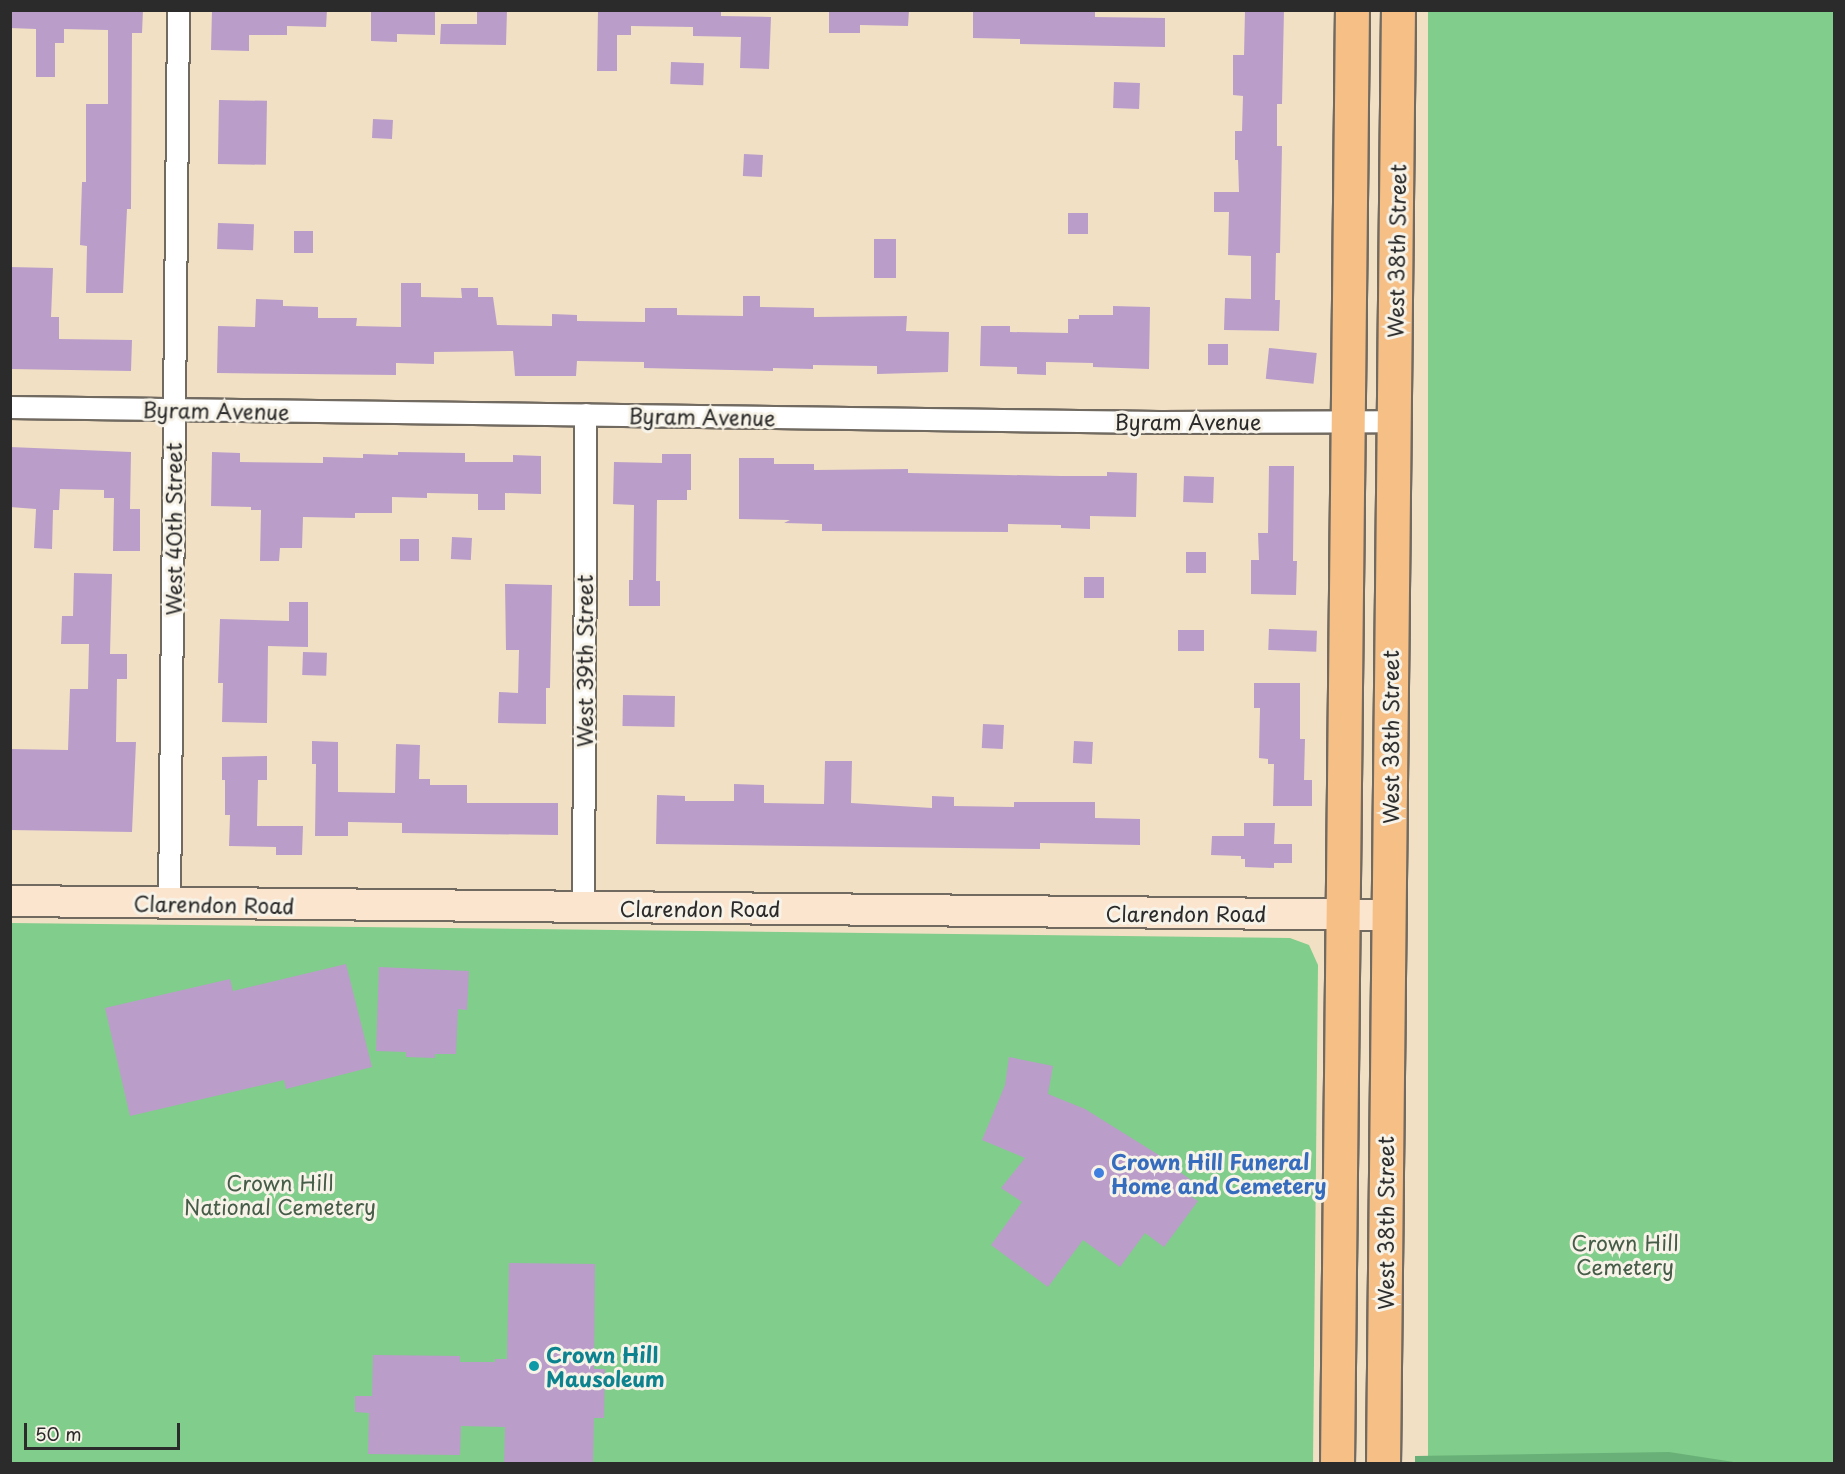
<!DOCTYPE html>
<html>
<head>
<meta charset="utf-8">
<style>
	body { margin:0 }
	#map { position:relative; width:1845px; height:1474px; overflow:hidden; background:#f2e0c4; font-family:"Playpen Sans",sans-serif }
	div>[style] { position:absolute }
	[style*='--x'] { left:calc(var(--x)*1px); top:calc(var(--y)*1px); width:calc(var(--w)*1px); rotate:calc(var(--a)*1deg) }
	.green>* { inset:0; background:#81cd8b; transform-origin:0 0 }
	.forest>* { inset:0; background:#68b077 }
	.building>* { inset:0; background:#bb9dca; transform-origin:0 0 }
	.roads { filter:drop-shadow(2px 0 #716a61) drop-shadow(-2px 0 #716a61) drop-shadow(0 2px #716a61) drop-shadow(0 -2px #716a61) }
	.street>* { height:21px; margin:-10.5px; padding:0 10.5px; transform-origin:10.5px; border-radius:10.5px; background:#fff }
	.secondary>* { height:30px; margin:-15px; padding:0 15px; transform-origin:15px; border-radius:15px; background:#fbe5cf }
	.primary>* { height:33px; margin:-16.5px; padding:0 16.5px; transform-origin:16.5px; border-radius:16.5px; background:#f5bf86 }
	.dots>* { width:16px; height:16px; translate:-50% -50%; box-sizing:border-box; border:3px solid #f7f3e8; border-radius:50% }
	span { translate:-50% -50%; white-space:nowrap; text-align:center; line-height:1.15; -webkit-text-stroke:6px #f7f3e8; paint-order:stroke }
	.street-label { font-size:21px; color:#2b2b2b }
	.shop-label { font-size:21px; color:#366cbe; font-weight:700 }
	.left { translate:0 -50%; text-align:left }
	.park-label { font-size:21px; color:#455c48 }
	.culture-label { font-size:21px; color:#0d838f; font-weight:700 }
	.frame { position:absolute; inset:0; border:12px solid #2b2b2b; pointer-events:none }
	.scale { position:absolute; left:24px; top:1423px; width:156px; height:27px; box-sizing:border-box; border:3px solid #2b2b2b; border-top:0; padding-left:8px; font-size:18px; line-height:21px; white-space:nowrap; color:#2b2b2b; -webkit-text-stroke:4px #f7f3e8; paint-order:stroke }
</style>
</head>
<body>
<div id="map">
	<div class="green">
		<i style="left:1428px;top:11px;width:406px;height:1452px"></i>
		<i style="clip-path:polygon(11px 923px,1290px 938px,1309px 945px,1318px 965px,1313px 1463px,11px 1464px)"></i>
	</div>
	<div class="forest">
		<i style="clip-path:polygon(1669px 1452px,1740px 1463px,1415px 1463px,1415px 1456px)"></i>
	</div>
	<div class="building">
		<i style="clip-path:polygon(10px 10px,143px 10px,142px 33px,132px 33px,131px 209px,127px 209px,123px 293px,86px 293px,87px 246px,80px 245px,82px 182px,86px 182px,86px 104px,108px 104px,108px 30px,64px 29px,64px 43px,55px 43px,55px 77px,36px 77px,36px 29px,10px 28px)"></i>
		<i style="clip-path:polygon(212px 10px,327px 10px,326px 27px,287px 26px,287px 35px,249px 35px,249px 51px,211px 50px)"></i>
		<i style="clip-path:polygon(371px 10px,435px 10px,435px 35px,397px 34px,397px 42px,371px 41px)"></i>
		<i style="clip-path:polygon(477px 10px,507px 10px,506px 45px,440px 44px,441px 24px,477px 24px)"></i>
		<i style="clip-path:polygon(598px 10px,721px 10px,721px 16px,771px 17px,769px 69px,740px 68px,741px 37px,693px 36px,693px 27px,631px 26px,631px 35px,617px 35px,617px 71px,597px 71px)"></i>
		<i style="clip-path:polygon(829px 10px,909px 10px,908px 26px,860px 25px,860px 33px,829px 33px)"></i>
		<i style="clip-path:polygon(973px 10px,1095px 10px,1095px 17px,1165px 18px,1165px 47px,1020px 44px,1020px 39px,973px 38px)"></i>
		<i style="clip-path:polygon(1245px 10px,1284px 10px,1282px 104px,1277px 104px,1277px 146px,1282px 146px,1280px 253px,1276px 253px,1275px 300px,1280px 300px,1279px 331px,1224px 330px,1225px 298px,1251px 299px,1251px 256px,1228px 255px,1229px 212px,1214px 212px,1214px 192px,1239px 192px,1238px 160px,1235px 160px,1235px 131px,1242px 131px,1243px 96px,1233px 95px,1233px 55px,1244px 55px)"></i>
		<i style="left:671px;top:62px;width:33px;height:22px;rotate:2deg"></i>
		<i style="left:1114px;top:82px;width:26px;height:26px;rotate:2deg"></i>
		<i style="left:219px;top:100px;width:48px;height:64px;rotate:1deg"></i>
		<i style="left:373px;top:119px;width:20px;height:19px;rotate:3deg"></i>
		<i style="left:744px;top:154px;width:19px;height:22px;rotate:3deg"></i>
		<i style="left:1068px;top:213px;width:20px;height:21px"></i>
		<i style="left:218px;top:223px;width:36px;height:26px;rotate:2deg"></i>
		<i style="left:294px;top:231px;width:19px;height:22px"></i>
		<i style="left:874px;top:239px;width:22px;height:39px"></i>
		<i style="clip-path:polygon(10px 267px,53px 268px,51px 317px,59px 317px,59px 339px,132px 340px,131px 371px,10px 369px)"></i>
		<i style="clip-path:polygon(401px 283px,421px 283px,421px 297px,462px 298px,461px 288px,478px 288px,478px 297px,493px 297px,497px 325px,552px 326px,552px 314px,577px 315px,577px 321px,645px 322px,645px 308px,677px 308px,677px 315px,743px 316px,743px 296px,760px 296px,760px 307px,814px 308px,814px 317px,907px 316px,906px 331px,949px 332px,948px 372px,877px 374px,877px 366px,813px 365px,813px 369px,773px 368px,773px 371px,644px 368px,644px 362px,577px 361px,576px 376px,515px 376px,513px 351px,434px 352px,434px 364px,396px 363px,396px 375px,217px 373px,218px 326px,255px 327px,256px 299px,283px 300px,283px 306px,318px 307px,318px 318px,357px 318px,356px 326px,401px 327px)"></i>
		<i style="clip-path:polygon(1113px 306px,1150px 307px,1149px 369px,1093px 367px,1093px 363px,1046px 362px,1046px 375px,1017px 374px,1017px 367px,980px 366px,981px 326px,1010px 326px,1010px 332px,1068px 333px,1068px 319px,1079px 319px,1079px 315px,1113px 315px)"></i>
		<i style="left:1208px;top:344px;width:20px;height:21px"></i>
		<i style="left:1269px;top:348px;width:48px;height:31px;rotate:6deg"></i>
		<i style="clip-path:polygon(10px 447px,131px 452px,130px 509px,140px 509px,140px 551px,113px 551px,114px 498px,104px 498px,104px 490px,60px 489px,59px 510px,53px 510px,52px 549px,34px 548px,36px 509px,10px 507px)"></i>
		<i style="clip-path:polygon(212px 452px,240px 453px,240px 462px,323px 463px,323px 457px,363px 458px,363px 454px,398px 455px,398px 452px,465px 453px,465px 462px,513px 462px,513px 455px,541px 456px,541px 494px,505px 493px,505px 510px,478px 510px,478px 494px,427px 493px,427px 498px,392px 497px,392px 513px,355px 513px,355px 518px,303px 517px,302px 548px,280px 548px,279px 561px,260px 561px,261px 510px,251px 510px,251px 507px,211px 506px)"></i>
		<i style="clip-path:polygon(662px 454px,691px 454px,691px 490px,687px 490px,687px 500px,657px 500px,656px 581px,660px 581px,660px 606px,629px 606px,629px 580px,633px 580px,634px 505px,613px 504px,614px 462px,662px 463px)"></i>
		<i style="clip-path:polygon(739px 458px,774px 458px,774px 464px,814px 464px,814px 470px,908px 469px,908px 473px,1061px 476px,1107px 476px,1107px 472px,1137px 473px,1136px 517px,1090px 516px,1090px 529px,1061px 528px,1061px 525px,1008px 524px,1008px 532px,822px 531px,822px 524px,784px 523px,790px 520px,739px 519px)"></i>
		<i style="clip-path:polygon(1269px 466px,1294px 466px,1293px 561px,1297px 561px,1296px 595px,1251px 594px,1251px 560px,1259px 560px,1258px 533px,1268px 533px)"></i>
		<i style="left:1184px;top:476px;width:30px;height:26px;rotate:2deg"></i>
		<i style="left:452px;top:537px;width:20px;height:22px;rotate:3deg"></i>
		<i style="left:400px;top:539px;width:19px;height:22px"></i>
		<i style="left:1186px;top:552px;width:20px;height:21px"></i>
		<i style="clip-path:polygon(74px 573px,112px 574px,110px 654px,127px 654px,127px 679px,117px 679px,116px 742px,136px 742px,132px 832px,10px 830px,10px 749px,68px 750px,70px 689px,88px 689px,89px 644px,61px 644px,62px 616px,73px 616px)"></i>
		<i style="left:1084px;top:577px;width:20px;height:21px"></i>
		<i style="clip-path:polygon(505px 584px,552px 585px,550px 688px,546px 688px,546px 724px,498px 723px,499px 692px,518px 693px,519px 650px,506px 650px)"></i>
		<i style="clip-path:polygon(289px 602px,308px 602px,308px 647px,268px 646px,267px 723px,222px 722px,223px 683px,218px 683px,220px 619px,289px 621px)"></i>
		<i style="left:1269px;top:629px;width:48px;height:21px;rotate:2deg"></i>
		<i style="left:1178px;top:630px;width:26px;height:21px"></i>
		<i style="left:303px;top:652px;width:24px;height:23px;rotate:2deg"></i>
		<i style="clip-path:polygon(1254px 683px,1300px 683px,1300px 739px,1305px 739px,1304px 780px,1312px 780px,1312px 806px,1273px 806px,1274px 764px,1268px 764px,1268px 759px,1259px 758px,1260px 708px,1254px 708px)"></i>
		<i style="left:623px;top:695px;width:52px;height:31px;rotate:1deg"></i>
		<i style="left:983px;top:724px;width:21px;height:24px;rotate:3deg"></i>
		<i style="clip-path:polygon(312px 741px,338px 742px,338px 792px,395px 793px,396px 744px,420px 745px,419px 779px,430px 779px,430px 785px,467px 785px,467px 803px,558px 803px,558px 835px,402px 833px,402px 823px,348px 822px,348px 836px,315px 836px,316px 764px,312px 764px)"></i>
		<i style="left:1074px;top:741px;width:19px;height:22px;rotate:3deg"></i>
		<i style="clip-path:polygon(267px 756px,267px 780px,258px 780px,257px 826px,303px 826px,302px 855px,276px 855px,276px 847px,229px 846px,230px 815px,225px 815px,225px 780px,222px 780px,222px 757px)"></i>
		<i style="clip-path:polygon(825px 761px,852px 761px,851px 803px,932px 808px,932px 796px,954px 797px,954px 806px,1014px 807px,1014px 802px,1095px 802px,1095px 818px,1140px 819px,1140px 845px,1040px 843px,1040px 849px,656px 844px,657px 795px,685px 796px,685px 801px,734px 801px,734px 784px,764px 785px,764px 803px,824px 804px)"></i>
		<i style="clip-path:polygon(1244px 823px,1275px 823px,1274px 844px,1292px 844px,1292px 863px,1274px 863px,1274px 868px,1245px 867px,1245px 859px,1241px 859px,1241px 856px,1211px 855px,1212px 836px,1244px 836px)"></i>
		<i style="clip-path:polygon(346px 964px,372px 1067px,286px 1089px,284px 1080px,130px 1116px,105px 1008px,230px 979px,233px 991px)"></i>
		<i style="clip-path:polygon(379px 967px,469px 971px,467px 1010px,458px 1009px,456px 1054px,435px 1054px,435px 1058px,406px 1057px,406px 1052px,376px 1051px)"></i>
		<i style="clip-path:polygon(1009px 1057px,1053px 1066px,1048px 1094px,1085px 1109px,1162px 1157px,1161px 1159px,1197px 1184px,1189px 1195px,1198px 1201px,1164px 1247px,1145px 1233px,1120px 1267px,1083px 1240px,1048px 1287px,991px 1245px,1022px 1202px,1001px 1188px,1025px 1158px,982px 1140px,1005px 1085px)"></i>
		<i style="clip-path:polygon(509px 1263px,595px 1264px,594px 1369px,605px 1369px,604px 1418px,594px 1418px,593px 1464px,504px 1464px,505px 1427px,461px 1426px,460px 1455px,368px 1454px,369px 1413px,355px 1412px,355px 1396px,372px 1396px,373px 1355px,460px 1356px,460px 1362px,495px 1362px,495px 1359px,507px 1359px)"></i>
	</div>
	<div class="roads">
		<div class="street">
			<i style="--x:10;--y:407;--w:1149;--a:0.75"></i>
			<i style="--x:1159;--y:422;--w:235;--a:-0.2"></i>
			<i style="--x:169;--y:904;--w:894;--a:-89.42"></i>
			<i style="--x:583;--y:907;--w:493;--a:-89.7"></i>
		</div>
		<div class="secondary">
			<i style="--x:10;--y:901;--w:1379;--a:0.58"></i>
		</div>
		<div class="primary">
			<i style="--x:1337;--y:1464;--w:1454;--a:-89.41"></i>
			<i style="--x:1383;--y:1464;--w:1454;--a:-89.41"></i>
		</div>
	</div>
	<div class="dots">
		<i style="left:1099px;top:1173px;background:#3f7fe0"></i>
		<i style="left:534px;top:1366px;background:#0f9aa8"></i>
	</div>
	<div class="street-label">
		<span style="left:1396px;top:251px;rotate:-89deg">West 38th Street</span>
		<span style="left:216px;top:410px;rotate:1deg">Byram Avenue</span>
		<span style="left:702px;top:416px;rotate:1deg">Byram Avenue</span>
		<span style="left:1188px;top:421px">Byram Avenue</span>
		<span style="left:173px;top:529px;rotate:-90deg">West 40th Street</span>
		<span style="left:584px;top:661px;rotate:-90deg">West 39th Street</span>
		<span style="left:1390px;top:737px;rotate:-90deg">West 38th Street</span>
		<span style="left:214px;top:904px;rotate:1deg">Clarendon Road</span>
		<span style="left:700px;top:908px">Clarendon Road</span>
		<span style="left:1186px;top:913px">Clarendon Road</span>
		<span style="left:1385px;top:1223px;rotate:-90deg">West 38th Street</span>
	</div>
	<div class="shop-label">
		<span class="left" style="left:1111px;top:1173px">Crown Hill Funeral<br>Home and Cemetery</span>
	</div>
	<div class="park-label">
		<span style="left:280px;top:1194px">Crown Hill<br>National Cemetery</span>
		<span style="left:1625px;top:1254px">Crown Hill<br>Cemetery</span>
	</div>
	<div class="culture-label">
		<span class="left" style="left:546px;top:1366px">Crown Hill<br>Mausoleum</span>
	</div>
	<div class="frame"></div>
	<div class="scale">50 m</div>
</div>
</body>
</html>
